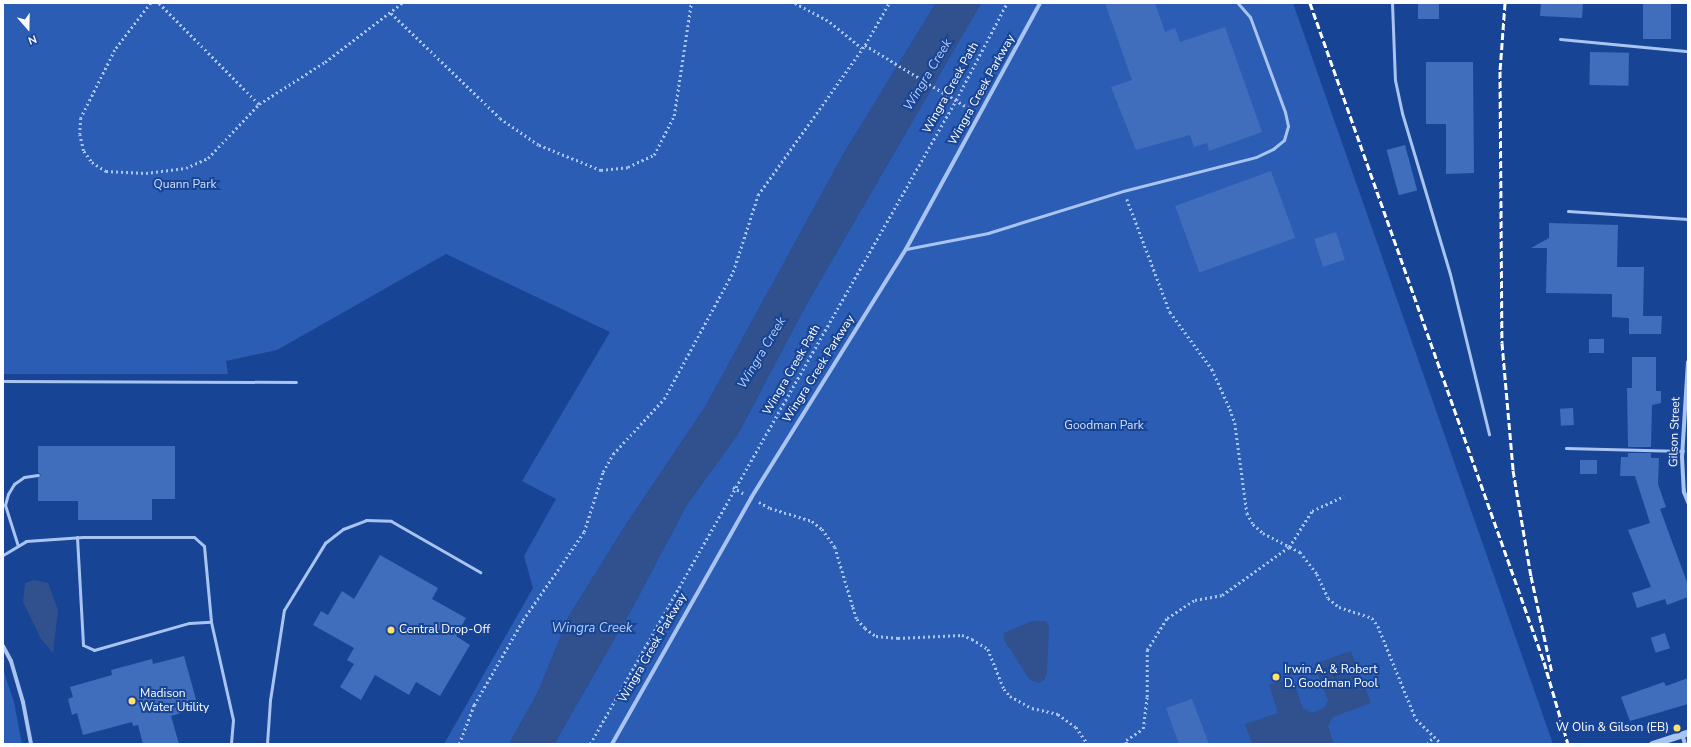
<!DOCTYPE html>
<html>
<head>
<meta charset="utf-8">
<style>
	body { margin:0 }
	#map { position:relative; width:1691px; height:747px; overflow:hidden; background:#184495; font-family:"Nunito Sans",sans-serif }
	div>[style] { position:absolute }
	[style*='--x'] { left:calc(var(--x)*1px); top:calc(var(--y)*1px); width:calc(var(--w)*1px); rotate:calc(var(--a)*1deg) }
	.green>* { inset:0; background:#2b5db4 }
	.water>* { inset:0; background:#30518d }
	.building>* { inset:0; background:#406ebd; transform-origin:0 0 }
	.path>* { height:2.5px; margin-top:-1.25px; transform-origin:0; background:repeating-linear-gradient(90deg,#a9c4f1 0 2px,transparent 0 5px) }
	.service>* { height:3px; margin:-1.5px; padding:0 1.5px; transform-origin:1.5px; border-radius:1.5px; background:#a9c4f1 }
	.minor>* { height:4px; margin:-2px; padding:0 2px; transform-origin:2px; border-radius:2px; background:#a9c4f1 }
	.tertiary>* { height:7px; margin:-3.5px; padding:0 3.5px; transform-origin:3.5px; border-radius:3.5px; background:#a9c4f1 }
	.rail>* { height:3px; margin-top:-1.5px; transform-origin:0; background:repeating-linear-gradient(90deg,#fff 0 7px,transparent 0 10px) }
	.dots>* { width:11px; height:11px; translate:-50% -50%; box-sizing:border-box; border:2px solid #184495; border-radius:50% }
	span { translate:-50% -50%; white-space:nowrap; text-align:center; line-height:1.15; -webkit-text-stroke:4px #184495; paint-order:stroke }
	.street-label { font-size:12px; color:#fff }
	.park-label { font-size:12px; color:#d0e0fc }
	.poi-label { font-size:12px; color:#fff }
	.left { translate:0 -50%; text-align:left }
	.right { translate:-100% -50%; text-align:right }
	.water-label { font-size:13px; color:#b6cef7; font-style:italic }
	.frame { position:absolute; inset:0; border:4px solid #fff; pointer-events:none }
	.north { position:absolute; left:8px; top:8px; width:40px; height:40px; -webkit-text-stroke:3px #184495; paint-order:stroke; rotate:160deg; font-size:11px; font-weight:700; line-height:16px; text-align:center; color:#fff }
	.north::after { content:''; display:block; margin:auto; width:14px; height:18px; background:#fff; clip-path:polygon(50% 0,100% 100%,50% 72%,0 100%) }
</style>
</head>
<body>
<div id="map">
	<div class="green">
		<i style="clip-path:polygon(3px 3px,936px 3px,844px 153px,705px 407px,625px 526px,569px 616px,538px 692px,509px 744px,444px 744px,533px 588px,524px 556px,556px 499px,522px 481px,610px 332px,446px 254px,277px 350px,226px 361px,228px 374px,3px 374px)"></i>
		<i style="clip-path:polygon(981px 3px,1293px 3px,1553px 744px,554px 744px,635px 603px,686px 506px,738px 434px,806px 305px)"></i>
		<i style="clip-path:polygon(3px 669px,14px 702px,22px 744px,3px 744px)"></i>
	</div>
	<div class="water">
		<i style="clip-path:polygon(936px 3px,981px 3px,806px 305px,738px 434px,686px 506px,635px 603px,554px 744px,509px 744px,538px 692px,569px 616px,625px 526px,705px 407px,844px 153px)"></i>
		<i style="clip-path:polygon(34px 580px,48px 583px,58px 610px,53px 653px,41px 639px,23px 602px,25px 583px)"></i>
		<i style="clip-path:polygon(1032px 621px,1046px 621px,1049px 627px,1047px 673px,1044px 680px,1039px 683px,1030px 680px,1004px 640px,1004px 633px)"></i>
		<i style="clip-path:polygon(1351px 651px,1371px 703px,1333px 717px,1328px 726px,1334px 744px,1252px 743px,1245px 724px,1278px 713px,1269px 685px,1292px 678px,1303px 708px,1312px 713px,1324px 708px,1328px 701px,1314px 664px)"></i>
	</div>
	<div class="building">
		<i style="clip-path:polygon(1105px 3px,1155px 3px,1165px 32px,1175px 28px,1180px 42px,1225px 27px,1262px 132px,1209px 151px,1207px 143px,1194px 147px,1190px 135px,1136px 150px,1111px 87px,1132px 80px)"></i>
		<i style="left:1418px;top:3px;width:21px;height:16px"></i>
		<i style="clip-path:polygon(1541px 3px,1583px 3px,1582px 18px,1540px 16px)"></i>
		<i style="left:1643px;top:3px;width:28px;height:36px"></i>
		<i style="left:1590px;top:52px;width:39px;height:33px;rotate:1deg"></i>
		<i style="clip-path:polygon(1426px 62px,1473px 62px,1474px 173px,1446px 174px,1446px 124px,1426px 124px)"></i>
		<i style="left:1405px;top:145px;width:47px;height:19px;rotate:75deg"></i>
		<i style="left:1271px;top:171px;width:71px;height:102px;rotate:70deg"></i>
		<i style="clip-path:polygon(1549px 223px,1618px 225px,1617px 267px,1644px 267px,1643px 316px,1662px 316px,1661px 334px,1629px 334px,1629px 318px,1612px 317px,1612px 294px,1546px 293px,1547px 248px,1531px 248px,1549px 238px)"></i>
		<i style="left:1336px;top:232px;width:29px;height:23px;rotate:72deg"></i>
		<i style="left:1589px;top:339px;width:15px;height:14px"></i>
		<i style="clip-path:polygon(1632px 357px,1656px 357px,1656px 391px,1661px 391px,1661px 403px,1652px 405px,1651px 447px,1628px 447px,1627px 388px,1632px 388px)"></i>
		<i style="left:1573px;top:408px;width:17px;height:13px;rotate:87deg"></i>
		<i style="clip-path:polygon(38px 446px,175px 446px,175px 499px,152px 499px,152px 520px,78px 520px,78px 501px,38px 501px,38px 478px,41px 475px,38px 472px)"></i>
		<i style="clip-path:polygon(1628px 453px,1651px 453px,1651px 458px,1659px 458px,1658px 484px,1666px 507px,1660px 509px,1688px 585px,1688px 597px,1667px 605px,1665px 599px,1637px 608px,1632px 593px,1651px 587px,1628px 530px,1650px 523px,1635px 476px,1620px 476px,1621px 457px,1628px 457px)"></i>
		<i style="left:1580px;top:460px;width:17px;height:14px"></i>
		<i style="clip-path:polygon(380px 555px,438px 588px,432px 599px,466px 618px,456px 636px,470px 645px,440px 696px,416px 682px,409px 695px,375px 675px,361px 700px,340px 687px,354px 664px,347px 660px,354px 648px,313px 625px,321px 611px,328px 615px,342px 591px,354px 599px)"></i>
		<i style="left:1665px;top:633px;width:16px;height:15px;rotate:72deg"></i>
		<i style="clip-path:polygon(184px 656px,197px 703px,183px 707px,184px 712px,171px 716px,179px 744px,143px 744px,138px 725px,133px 726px,132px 722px,83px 735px,77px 713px,72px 715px,68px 699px,73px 697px,70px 687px,112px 675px,111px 670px,152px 659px,153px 664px)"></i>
		<i style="clip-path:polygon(1688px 678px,1688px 704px,1630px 721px,1621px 697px,1664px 682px,1666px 686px)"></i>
		<i style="clip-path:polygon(1192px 699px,1209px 744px,1179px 744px,1166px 708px)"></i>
	</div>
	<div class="path">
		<i style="--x:151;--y:3;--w:59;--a:127.5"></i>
		<i style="--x:115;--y:50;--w:76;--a:116.6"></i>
		<i style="--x:81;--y:118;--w:16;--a:94"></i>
		<i style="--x:80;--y:134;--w:17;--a:77"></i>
		<i style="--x:84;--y:151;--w:14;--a:54"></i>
		<i style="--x:92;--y:162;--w:17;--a:33"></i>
		<i style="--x:106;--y:171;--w:40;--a:2.9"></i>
		<i style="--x:146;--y:173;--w:40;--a:-7.1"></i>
		<i style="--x:186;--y:168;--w:24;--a:-24"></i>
		<i style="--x:208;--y:158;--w:74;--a:-46.6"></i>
		<i style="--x:259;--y:104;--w:78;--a:-32.5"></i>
		<i style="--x:325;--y:62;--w:97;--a:-37.5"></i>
		<i style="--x:159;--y:3;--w:142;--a:45.3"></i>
		<i style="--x:795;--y:3;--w:40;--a:28"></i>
		<i style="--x:830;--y:22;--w:41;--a:39.1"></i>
		<i style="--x:391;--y:13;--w:151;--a:43.9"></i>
		<i style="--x:500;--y:118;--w:47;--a:34.7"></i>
		<i style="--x:539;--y:145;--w:67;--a:22"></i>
		<i style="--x:601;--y:170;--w:27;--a:-6"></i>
		<i style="--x:628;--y:167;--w:29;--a:-25"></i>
		<i style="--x:654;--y:155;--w:44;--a:-62.9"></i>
		<i style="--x:674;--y:116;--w:114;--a:-81.4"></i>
		<i style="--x:865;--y:45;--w:125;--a:31.3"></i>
		<i style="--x:1127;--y:199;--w:121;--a:69.2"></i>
		<i style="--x:1170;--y:312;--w:71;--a:53.6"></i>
		<i style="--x:1212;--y:369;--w:44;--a:65.8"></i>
		<i style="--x:1230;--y:409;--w:15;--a:70"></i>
		<i style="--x:1235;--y:423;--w:91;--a:82.4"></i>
		<i style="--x:1247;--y:513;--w:13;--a:61"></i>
		<i style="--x:1253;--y:524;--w:13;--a:42"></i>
		<i style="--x:1263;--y:533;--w:42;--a:27.2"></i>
		<i style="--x:1300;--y:552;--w:28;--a:52"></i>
		<i style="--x:1317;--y:574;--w:26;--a:65"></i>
		<i style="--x:1328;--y:598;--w:14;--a:39"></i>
		<i style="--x:1339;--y:607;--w:35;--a:18"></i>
		<i style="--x:1372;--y:618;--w:10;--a:53"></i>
		<i style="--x:1378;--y:626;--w:100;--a:67.8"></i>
		<i style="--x:1416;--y:719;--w:36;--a:44"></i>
		<i style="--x:733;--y:487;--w:13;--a:32"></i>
		<i style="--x:759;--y:502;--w:13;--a:29"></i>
		<i style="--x:770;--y:508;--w:44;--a:17.2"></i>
		<i style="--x:812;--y:521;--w:13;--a:39"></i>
		<i style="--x:822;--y:529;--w:22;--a:54"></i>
		<i style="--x:835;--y:547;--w:63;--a:73.3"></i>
		<i style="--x:853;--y:607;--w:13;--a:72"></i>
		<i style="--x:857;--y:619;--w:12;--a:48"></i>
		<i style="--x:865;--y:628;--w:14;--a:36"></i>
		<i style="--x:876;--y:636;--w:22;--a:5"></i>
		<i style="--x:898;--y:638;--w:64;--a:-2.7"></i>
		<i style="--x:962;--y:635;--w:11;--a:22"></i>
		<i style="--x:972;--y:639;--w:19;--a:32"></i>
		<i style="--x:988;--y:649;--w:43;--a:68.2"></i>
		<i style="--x:1004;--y:689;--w:9;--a:49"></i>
		<i style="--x:1010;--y:696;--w:25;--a:29"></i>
		<i style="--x:1032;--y:708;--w:27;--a:13"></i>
		<i style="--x:1058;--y:714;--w:22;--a:36"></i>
		<i style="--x:1076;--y:727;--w:21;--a:55"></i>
		<i style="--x:459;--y:744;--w:42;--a:-69"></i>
		<i style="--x:474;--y:705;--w:98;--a:-60"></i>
		<i style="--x:523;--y:620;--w:107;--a:-55.3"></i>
		<i style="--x:584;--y:532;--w:63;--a:-72.4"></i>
		<i style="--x:603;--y:472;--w:21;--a:-61"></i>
		<i style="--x:613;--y:454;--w:75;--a:-47.2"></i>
		<i style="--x:664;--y:399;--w:145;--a:-61.5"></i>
		<i style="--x:733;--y:272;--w:81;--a:-72"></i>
		<i style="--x:758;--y:195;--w:184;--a:-54.5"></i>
		<i style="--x:865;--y:45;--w:48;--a:-60.3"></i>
		<i style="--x:590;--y:744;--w:741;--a:-60.39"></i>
		<i style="--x:956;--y:100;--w:110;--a:-62.3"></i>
		<i style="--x:1126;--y:744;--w:4;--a:-90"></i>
		<i style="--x:1126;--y:740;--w:20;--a:-33"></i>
		<i style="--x:1143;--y:729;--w:32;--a:-83"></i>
		<i style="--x:1147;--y:697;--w:47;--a:-90"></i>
		<i style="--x:1147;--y:650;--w:38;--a:-58"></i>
		<i style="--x:1167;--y:618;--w:33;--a:-33"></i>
		<i style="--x:1195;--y:600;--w:27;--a:-10"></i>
		<i style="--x:1222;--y:595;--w:82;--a:-35.6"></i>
		<i style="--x:1289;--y:547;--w:43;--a:-57.4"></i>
		<i style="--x:1312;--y:511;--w:35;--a:-25"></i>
		<i style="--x:1427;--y:744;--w:9;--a:-49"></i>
	</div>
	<div class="service">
		<i style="--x:1392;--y:3;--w:77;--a:87.8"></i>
		<i style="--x:1395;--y:80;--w:34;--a:78"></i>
		<i style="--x:1402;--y:113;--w:168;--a:73.4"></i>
		<i style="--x:1450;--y:274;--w:165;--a:76.3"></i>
		<i style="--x:1560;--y:39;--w:129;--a:5.4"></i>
		<i style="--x:1568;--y:211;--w:120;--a:3.8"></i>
		<i style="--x:906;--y:249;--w:84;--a:-11"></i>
		<i style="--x:988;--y:233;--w:141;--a:-17.3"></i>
		<i style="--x:1123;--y:191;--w:137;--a:-14.3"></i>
		<i style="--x:1256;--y:157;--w:19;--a:-25"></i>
		<i style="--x:1273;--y:149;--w:14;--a:-39"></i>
		<i style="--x:1284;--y:140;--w:15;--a:-74"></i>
		<i style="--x:1288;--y:126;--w:14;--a:-102"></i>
		<i style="--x:1285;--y:112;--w:101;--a:-110.2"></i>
		<i style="--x:1250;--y:17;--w:18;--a:-131"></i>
		<i style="--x:3;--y:381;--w:293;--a:0.2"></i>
		<i style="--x:1566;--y:448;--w:117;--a:1.5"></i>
		<i style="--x:77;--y:537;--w:108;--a:86.8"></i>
		<i style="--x:83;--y:645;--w:12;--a:24"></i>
		<i style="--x:94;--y:650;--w:99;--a:-15.9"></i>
		<i style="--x:189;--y:623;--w:22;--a:-3"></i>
		<i style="--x:18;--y:546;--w:43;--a:-107.6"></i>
		<i style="--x:5;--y:505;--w:11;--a:-75"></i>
		<i style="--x:8;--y:494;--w:12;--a:-59"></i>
		<i style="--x:14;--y:484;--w:12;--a:-35"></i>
		<i style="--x:24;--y:477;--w:14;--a:-8"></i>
		<i style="--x:3;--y:555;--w:27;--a:-31"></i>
		<i style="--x:26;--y:541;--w:57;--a:-4"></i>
		<i style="--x:83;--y:537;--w:111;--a:0"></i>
		<i style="--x:194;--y:537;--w:13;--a:42"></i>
		<i style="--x:204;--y:546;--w:76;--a:84.7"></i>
		<i style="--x:211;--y:622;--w:100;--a:77.3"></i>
		<i style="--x:233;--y:720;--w:24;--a:95"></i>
		<i style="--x:267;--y:744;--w:44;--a:-86.1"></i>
		<i style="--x:270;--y:700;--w:91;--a:-81.2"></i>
		<i style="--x:284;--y:610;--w:79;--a:-58.5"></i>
		<i style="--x:325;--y:543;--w:23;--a:-38"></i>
		<i style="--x:343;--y:529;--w:25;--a:-21"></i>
		<i style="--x:366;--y:520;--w:25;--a:2"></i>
		<i style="--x:391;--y:521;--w:103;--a:29.8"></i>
	</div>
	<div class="minor">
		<i style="--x:1688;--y:362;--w:95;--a:93.6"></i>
		<i style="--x:1682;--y:457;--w:35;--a:87"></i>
		<i style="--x:1684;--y:492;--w:11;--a:68"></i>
		<i style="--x:3;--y:646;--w:17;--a:62"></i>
		<i style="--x:11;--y:661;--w:43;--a:73.7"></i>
		<i style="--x:23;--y:702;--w:43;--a:79.2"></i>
		<i style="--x:1682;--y:734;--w:10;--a:73"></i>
		<i style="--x:612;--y:744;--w:283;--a:-60.5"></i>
		<i style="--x:751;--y:498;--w:293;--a:-58.1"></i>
		<i style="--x:906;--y:249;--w:280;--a:-61.4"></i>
	</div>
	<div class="tertiary">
		<i style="--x:1652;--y:744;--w:38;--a:-18"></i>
	</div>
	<div class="rail">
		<i style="--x:1310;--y:3;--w:699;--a:70.45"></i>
		<i style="--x:1544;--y:662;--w:85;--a:73.7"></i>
		<i style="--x:1505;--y:3;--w:68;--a:94.2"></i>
		<i style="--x:1500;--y:71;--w:272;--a:89.6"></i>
		<i style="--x:1502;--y:343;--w:127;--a:85"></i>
		<i style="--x:1513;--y:470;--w:108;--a:80.4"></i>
		<i style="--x:1531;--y:576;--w:99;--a:77.8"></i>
	</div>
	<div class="dots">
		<i style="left:391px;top:630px;background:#ffe069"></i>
		<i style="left:1276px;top:677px;background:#ffe069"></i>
		<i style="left:132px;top:701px;background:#ffe069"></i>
		<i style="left:1677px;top:728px;background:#ffe069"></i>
	</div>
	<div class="street-label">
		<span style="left:951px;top:88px;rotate:-61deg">Wingra Creek Path</span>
		<span style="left:982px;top:90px;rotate:-61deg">Wingra Creek Parkway</span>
		<span style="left:819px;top:369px;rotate:-58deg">Wingra Creek Parkway</span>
		<span style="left:792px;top:370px;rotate:-60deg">Wingra Creek Path</span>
		<span style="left:1675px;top:432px;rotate:-88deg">Gilson Street</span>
		<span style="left:653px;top:648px;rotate:-60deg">Wingra Creek Parkway</span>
	</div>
	<div class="park-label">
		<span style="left:185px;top:185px">Quann Park</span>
		<span style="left:1104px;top:426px">Goodman Park</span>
	</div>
	<div class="poi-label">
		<span class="left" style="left:399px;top:630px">Central Drop-Off</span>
		<span class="left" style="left:1284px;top:677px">Irwin A. &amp; Robert<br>D. Goodman Pool</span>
		<span class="left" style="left:140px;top:701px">Madison<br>Water Utility</span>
		<span class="right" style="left:1669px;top:728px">W Olin &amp; Gilson (EB)</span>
	</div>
	<div class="water-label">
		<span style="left:928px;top:75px;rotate:-59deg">Wingra Creek</span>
		<span style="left:762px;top:353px;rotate:-59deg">Wingra Creek</span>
		<span style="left:592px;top:628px">Wingra Creek</span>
	</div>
	<div class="frame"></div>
	<div class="north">N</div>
</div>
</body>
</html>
